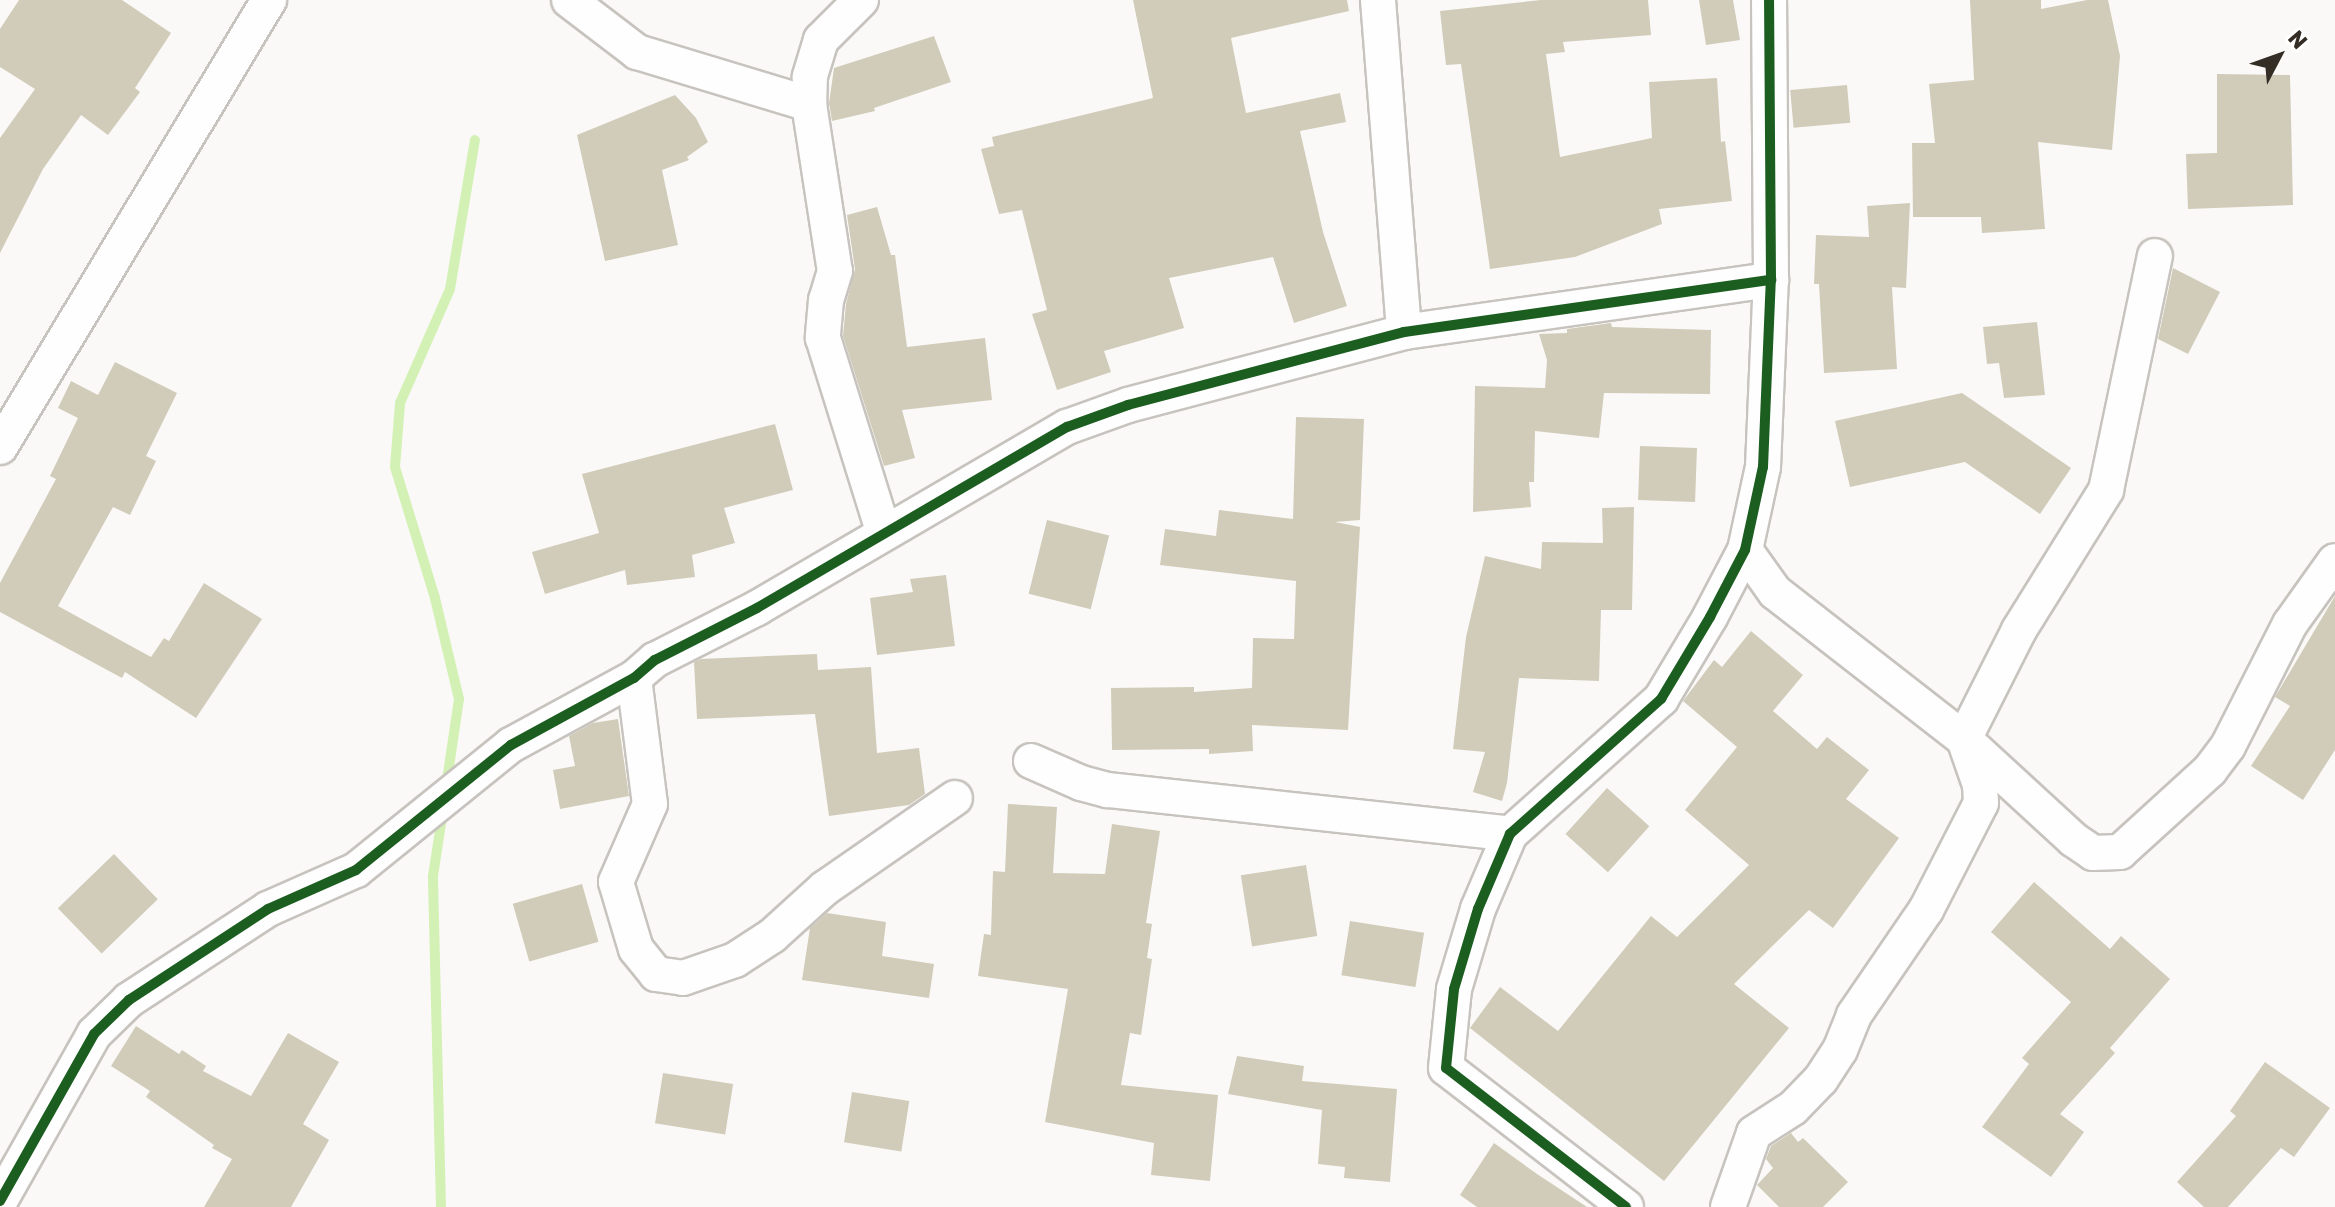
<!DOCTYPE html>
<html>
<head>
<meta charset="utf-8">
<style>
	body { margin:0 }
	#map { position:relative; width:2335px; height:1207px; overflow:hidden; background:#fbf9f7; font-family:Rubik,sans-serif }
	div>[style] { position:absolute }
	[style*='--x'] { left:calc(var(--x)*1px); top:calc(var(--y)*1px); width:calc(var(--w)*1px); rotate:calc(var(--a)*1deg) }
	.stream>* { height:10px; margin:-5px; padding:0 5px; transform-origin:5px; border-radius:5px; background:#d3f1b5 }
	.building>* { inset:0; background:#d0ccb9; transform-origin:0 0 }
	.roads { filter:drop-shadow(2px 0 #c7c3be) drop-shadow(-2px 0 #c7c3be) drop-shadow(0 2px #c7c3be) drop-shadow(0 -2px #c7c3be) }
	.street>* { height:34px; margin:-17px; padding:0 17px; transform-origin:17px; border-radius:17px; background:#fefefe }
	.cycleway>* { height:10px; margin:-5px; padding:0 5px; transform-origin:5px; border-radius:5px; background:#1b5e20 }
	span { translate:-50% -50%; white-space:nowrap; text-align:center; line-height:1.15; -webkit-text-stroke:6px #fff; paint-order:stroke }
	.north { position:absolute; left:2239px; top:16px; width:80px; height:80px; -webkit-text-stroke:6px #fff; paint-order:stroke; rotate:49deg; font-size:22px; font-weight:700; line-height:32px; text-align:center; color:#342d25 }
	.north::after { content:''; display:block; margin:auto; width:28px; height:36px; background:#342d25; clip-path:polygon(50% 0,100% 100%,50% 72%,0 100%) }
</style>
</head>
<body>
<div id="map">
	<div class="stream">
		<i style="--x:446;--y:787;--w:89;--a:-81.6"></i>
		<i style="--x:459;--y:699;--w:104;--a:-103.4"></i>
		<i style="--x:435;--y:598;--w:137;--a:-107"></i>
		<i style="--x:395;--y:467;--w:64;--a:-85.5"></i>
		<i style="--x:400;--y:403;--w:124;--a:-66.3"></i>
		<i style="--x:450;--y:289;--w:151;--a:-80.5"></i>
		<i style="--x:441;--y:1207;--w:331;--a:-91.4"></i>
		<i style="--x:433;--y:876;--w:66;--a:-81.3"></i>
	</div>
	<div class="building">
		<i style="clip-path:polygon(19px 0,122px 0,171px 33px,135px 88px,140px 92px,108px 135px,81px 115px,43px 169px,0 253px,0 138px,35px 89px,0 67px,0 29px)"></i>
		<i style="clip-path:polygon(1133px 0,1347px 0,1349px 11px,1231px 38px,1246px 113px,1340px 93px,1346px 122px,1300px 131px,1323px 232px,1347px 306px,1294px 323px,1273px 257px,1169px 278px,1184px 328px,1104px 351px,1111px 372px,1057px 390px,1032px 314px,1047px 310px,1022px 210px,999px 214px,981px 149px,994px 146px,992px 137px,1153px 98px)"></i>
		<i style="clip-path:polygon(1541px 0,1648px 0,1651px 35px,1563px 42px,1565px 52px,1546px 54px,1560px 157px,1652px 138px,1649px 82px,1717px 78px,1721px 142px,1725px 141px,1732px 201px,1659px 209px,1662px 224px,1575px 257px,1490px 269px,1461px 64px,1446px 65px,1440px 11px)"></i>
		<i style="clip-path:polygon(1699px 0,1733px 0,1740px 40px,1706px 45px)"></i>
		<i style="clip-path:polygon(1970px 0,2041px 0,2041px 9px,2087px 0,2108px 0,2120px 56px,2112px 150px,2038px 142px,2045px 229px,1982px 233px,1981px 217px,1913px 217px,1912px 143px,1935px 143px,1929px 84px,1974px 80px)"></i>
		<i style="clip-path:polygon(934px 36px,951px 82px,874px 108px,875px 111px,832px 121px,829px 103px,834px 68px)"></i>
		<i style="clip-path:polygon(2217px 74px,2290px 75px,2293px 205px,2188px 209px,2186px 154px,2217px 153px)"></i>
		<i style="left:1847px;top:85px;width:38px;height:57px;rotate:85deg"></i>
		<i style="clip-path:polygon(675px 95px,696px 118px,708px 142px,687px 157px,689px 160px,662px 170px,678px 245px,605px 261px,577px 135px)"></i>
		<i style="clip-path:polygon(1910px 203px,1906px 288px,1892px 287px,1897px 369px,1824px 373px,1819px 284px,1814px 284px,1816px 235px,1869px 237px,1867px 206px)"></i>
		<i style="clip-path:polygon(877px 207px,891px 255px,895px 255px,907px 347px,985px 338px,992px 400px,902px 410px,915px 458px,884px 466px,843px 336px,846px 304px,855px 269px,847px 215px)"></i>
		<i style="clip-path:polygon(2173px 268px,2220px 292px,2188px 354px,2158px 339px)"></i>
		<i style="clip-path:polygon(2037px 322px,2045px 395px,2004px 398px,1999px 363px,1987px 364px,1983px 327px)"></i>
		<i style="clip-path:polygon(1611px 323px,1612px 327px,1711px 330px,1710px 394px,1604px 393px,1599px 438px,1535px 431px,1534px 482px,1529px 482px,1531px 507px,1473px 512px,1475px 386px,1545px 388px,1547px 360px,1539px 334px,1567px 333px,1567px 329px)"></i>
		<i style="clip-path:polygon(115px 362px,177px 393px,146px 456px,156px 461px,130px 515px,113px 507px,58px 606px,151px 657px,164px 638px,169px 641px,204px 583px,262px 619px,196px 718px,125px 672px,122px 678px,0 612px,0 583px,56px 479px,50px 476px,78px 418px,58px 408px,71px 381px,98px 395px)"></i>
		<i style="clip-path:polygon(1962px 393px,2071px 468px,2040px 514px,1965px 462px,1850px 487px,1835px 421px)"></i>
		<i style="clip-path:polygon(1296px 417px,1364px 419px,1360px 520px,1335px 522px,1360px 527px,1348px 730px,1252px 725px,1253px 751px,1209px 754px,1209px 749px,1112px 750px,1111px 688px,1194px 687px,1194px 692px,1252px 688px,1253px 638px,1294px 639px,1296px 581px,1160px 565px,1165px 529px,1216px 536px,1219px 510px,1293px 519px)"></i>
		<i style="clip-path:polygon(775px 424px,793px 490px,724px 508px,735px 543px,692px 555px,695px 577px,627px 585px,625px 570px,545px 594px,532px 552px,599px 533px,582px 474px)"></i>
		<i style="left:1640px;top:446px;width:57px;height:54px;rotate:2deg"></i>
		<i style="clip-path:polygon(1634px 507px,1632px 610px,1601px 610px,1599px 681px,1519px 678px,1507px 783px,1502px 801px,1473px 792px,1485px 752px,1453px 749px,1466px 637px,1485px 556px,1541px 569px,1542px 542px,1603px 543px,1602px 508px)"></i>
		<i style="left:1047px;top:520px;width:64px;height:76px;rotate:14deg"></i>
		<i style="clip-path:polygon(946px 575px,955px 646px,877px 655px,870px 598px,913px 592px,910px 579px)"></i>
		<i style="clip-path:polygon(2335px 596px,2335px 750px,2303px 800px,2251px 766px,2290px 706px,2275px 697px)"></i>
		<i style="clip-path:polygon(1751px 631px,1803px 675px,1773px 711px,1817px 749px,1827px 737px,1869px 770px,1846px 799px,1899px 838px,1833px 928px,1809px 910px,1734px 984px,1789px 1028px,1664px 1181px,1470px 1028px,1500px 987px,1558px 1031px,1651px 916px,1677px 937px,1749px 865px,1685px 810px,1737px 747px,1683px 701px,1714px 660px,1722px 667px)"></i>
		<i style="clip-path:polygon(817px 654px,818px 670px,871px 667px,877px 753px,919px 748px,925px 794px,909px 805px,829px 816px,815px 714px,697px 719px,694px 662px,701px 659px)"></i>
		<i style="clip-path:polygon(618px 719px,629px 796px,560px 809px,553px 770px,575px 766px,569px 736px,593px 723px)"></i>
		<i style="left:1607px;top:788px;width:57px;height:62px;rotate:42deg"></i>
		<i style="clip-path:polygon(1008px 804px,1057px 807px,1053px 873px,1105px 874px,1112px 824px,1160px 831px,1146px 923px,1152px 924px,1147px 958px,1152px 959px,1141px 1035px,1130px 1033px,1121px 1085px,1218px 1095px,1210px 1181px,1151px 1175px,1154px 1143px,1045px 1122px,1068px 989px,978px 976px,984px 934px,991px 935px,993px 871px,1005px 872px)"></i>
		<i style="left:114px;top:854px;width:63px;height:78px;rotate:46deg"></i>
		<i style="left:1306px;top:865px;width:72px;height:66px;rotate:81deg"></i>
		<i style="clip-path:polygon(2034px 882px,2110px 949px,2121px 936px,2170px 979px,2110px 1048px,2115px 1053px,2060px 1114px,2084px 1132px,2051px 1177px,1982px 1127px,2029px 1064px,2022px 1058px,2071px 1002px,1991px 932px)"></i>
		<i style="left:582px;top:884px;width:60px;height:72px;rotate:74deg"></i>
		<i style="clip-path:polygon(827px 913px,886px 922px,882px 956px,934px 964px,929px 998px,802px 980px,810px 928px)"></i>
		<i style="left:1350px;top:921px;width:75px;height:55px;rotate:9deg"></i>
		<i style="clip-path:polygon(136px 1026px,179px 1054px,182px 1050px,206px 1066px,203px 1071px,251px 1096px,288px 1033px,339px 1062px,303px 1124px,329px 1140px,291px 1207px,204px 1207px,232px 1159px,212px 1148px,214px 1145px,146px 1097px,150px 1091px,111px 1066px)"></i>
		<i style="clip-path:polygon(1237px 1056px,1304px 1066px,1302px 1081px,1397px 1089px,1390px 1182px,1344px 1178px,1345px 1167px,1318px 1164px,1322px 1110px,1228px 1094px)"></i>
		<i style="clip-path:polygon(2265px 1062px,2330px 1108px,2294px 1157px,2281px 1148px,2228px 1207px,2204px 1207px,2177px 1182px,2236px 1116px,2230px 1111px)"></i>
		<i style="left:663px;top:1073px;width:71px;height:51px;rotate:9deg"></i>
		<i style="left:852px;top:1092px;width:58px;height:51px;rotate:9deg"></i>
		<i style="clip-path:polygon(1791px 1133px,1798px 1142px,1803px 1138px,1848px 1182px,1823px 1207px,1779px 1207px,1757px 1185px,1773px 1168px,1766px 1159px,1771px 1146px)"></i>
		<i style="clip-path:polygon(1494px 1143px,1537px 1174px,1587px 1207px,1477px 1207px,1460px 1195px)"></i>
	</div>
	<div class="roads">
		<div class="street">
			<i style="--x:569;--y:0;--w:86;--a:37.4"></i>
			<i style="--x:637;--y:52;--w:180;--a:16.8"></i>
			<i style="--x:861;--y:0;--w:57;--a:135"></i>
			<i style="--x:821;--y:40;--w:39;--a:107"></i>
			<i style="--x:810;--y:77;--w:27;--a:92"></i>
			<i style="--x:809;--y:104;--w:169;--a:81.2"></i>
			<i style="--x:835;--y:271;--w:30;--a:107"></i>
			<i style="--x:826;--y:300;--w:38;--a:95"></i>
			<i style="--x:823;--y:338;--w:202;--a:72.7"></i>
			<i style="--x:1378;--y:0;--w:333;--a:85.5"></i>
			<i style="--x:0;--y:447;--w:522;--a:-58.96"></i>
			<i style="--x:1745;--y:550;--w:52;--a:54.5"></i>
			<i style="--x:1775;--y:592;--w:239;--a:37.9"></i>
			<i style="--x:1964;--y:739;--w:149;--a:42.6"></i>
			<i style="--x:2074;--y:840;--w:23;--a:34"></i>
			<i style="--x:2093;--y:853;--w:27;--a:-2"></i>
			<i style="--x:2120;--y:852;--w:122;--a:-42.3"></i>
			<i style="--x:2210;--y:770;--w:30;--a:-53"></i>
			<i style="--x:2228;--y:746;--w:137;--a:-63.1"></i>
			<i style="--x:2290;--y:624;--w:77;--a:-54.5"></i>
			<i style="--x:634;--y:678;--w:127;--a:82.8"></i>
			<i style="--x:650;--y:804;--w:85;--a:113.6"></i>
			<i style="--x:616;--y:882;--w:70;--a:73.4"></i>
			<i style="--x:636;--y:949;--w:32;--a:51"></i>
			<i style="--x:656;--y:974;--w:27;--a:8"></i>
			<i style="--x:683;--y:978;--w:55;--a:-19.1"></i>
			<i style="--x:735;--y:960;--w:44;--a:-33"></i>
			<i style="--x:772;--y:936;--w:72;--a:-42.2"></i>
			<i style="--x:825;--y:888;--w:158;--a:-34.7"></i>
			<i style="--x:1031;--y:761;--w:55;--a:23.7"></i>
			<i style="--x:1081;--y:783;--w:28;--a:15"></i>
			<i style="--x:1108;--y:790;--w:404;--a:6.2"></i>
			<i style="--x:0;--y:1201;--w:192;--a:-60.6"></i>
			<i style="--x:94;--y:1034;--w:49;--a:-44.2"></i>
			<i style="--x:129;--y:1000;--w:166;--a:-33.2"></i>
			<i style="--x:268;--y:909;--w:96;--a:-23.9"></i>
			<i style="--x:356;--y:870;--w:199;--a:-38.9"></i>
			<i style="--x:511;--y:745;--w:140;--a:-28.6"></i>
			<i style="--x:634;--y:678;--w:28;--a:-41"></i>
			<i style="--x:655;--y:660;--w:114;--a:-27"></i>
			<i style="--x:757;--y:608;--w:359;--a:-30.3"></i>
			<i style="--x:1067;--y:427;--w:65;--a:-19.8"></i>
			<i style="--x:1128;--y:405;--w:285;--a:-14.8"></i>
			<i style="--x:1404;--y:332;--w:371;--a:-8.1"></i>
			<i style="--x:1626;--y:1207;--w:227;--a:-142.3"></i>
			<i style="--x:1446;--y:1068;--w:79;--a:-84.2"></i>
			<i style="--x:1454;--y:989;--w:84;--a:-73.3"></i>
			<i style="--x:1478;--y:909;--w:82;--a:-66.9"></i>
			<i style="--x:1510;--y:834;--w:203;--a:-41.8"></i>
			<i style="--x:1661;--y:699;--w:96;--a:-59.1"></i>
			<i style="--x:1710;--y:617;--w:76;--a:-62.4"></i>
			<i style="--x:1745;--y:550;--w:85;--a:-77.8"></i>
			<i style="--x:1763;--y:467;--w:187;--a:-87.6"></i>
			<i style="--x:1771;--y:280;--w:280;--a:-90.4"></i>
			<i style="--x:1728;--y:1207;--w:78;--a:-70.6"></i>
			<i style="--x:1754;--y:1133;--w:46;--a:-32.7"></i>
			<i style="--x:1793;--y:1108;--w:40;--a:-46"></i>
			<i style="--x:1821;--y:1079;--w:35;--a:-57"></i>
			<i style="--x:1840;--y:1050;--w:38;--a:-68"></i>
			<i style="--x:1854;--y:1015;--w:127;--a:-55.6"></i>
			<i style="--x:1926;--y:910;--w:120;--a:-62.8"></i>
			<i style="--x:1981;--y:803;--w:18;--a:-93"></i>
			<i style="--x:1980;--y:785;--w:49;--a:-109.2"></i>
			<i style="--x:1964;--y:739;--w:122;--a:-63.2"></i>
			<i style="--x:2019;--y:630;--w:165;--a:-58.1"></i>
			<i style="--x:2106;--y:490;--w:239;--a:-78.2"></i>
		</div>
	</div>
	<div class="cycleway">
		<i style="--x:0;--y:1201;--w:192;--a:-60.6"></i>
		<i style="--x:94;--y:1034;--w:49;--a:-44.2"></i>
		<i style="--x:129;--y:1000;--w:166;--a:-33.2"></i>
		<i style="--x:268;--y:909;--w:96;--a:-23.9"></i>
		<i style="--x:356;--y:870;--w:199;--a:-38.9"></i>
		<i style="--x:511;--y:745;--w:140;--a:-28.6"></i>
		<i style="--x:634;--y:678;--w:28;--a:-41"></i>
		<i style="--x:655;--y:660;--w:114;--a:-27"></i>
		<i style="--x:757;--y:608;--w:359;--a:-30.3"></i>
		<i style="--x:1067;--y:427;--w:65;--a:-19.8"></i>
		<i style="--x:1128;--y:405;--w:285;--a:-14.8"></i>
		<i style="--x:1404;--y:332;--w:371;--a:-8.1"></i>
		<i style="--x:1626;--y:1207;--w:227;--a:-142.3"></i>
		<i style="--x:1446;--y:1068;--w:79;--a:-84.2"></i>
		<i style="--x:1454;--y:989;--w:84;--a:-73.3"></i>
		<i style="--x:1478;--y:909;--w:82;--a:-66.9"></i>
		<i style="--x:1510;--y:834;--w:203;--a:-41.8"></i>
		<i style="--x:1661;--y:699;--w:96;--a:-59.1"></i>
		<i style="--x:1710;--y:617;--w:76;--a:-62.4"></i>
		<i style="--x:1745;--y:550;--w:85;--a:-77.8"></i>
		<i style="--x:1763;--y:467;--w:187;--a:-87.6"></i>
		<i style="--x:1771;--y:280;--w:280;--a:-90.4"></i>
	</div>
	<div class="north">N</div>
</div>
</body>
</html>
